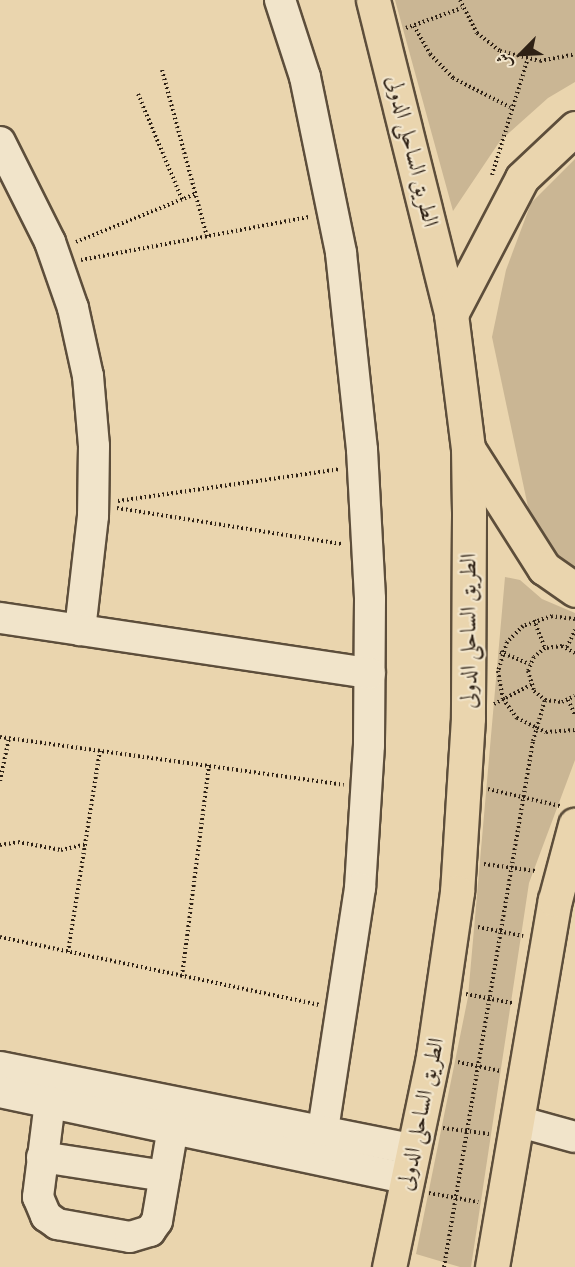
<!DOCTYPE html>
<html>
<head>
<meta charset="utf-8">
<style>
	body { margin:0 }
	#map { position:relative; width:575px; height:1267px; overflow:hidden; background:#ead5ae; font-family:"IM FELL Great Primer",Amiri,serif }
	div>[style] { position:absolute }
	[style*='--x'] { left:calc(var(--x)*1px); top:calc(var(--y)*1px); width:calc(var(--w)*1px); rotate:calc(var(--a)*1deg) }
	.green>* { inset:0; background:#cab694 }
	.path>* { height:4px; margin-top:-2px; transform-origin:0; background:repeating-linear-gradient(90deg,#2e2115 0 1.5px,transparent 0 4.5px) }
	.roads { filter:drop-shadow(2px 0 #5d4e3b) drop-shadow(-2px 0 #5d4e3b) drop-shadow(0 2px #5d4e3b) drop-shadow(0 -2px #5d4e3b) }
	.minor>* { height:30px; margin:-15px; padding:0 15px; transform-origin:15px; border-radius:15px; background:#f1e4ca }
	.highway>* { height:33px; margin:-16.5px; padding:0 16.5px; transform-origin:16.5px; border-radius:16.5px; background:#ead5ae }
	span { translate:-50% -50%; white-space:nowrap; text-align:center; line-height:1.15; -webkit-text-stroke:4.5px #f1e4ca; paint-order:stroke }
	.street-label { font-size:22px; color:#2e2115 }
	.north { position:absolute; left:491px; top:24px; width:60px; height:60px; -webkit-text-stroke:4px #f1e4ca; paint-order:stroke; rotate:246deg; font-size:16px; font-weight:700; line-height:24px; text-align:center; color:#2e2115 }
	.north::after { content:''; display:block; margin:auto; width:21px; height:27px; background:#2e2115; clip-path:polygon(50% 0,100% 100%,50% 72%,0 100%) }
</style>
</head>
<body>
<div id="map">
	<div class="green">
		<i style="clip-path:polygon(395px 0,575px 0,575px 82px,548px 98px,500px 141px,453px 211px)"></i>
		<i style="clip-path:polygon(575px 159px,575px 580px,535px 540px,492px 337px,506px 270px,531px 203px)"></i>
		<i style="clip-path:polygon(505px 577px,520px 580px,542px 599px,575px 613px,575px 760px,529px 883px,471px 1267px,460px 1267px,416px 1254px,468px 997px)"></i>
	</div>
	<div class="path">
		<i style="--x:460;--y:0;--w:37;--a:63"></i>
		<i style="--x:477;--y:33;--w:29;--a:38"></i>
		<i style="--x:500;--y:51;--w:41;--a:14"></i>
		<i style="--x:540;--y:61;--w:36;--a:-11"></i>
		<i style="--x:414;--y:26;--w:32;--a:60"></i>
		<i style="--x:430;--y:54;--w:33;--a:46"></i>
		<i style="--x:453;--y:78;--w:64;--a:27"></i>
		<i style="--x:406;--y:28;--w:59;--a:-19.7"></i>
		<i style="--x:162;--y:70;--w:173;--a:74.9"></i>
		<i style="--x:138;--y:94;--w:114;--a:67.3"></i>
		<i style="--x:492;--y:175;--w:119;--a:-72.9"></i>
		<i style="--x:76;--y:242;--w:128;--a:-22"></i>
		<i style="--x:81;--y:260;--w:232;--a:-10.7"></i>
		<i style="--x:118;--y:501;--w:223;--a:-8.2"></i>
		<i style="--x:117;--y:508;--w:229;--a:9.1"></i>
		<i style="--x:575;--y:619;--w:23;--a:-173"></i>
		<i style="--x:552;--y:616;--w:31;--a:161"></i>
		<i style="--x:523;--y:626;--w:23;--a:135"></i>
		<i style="--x:507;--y:642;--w:30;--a:107"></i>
		<i style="--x:498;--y:671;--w:28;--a:80"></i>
		<i style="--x:503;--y:699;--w:24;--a:54"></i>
		<i style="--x:517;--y:718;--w:32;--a:26"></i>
		<i style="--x:546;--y:732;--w:29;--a:-4"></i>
		<i style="--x:534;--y:620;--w:30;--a:69"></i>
		<i style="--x:567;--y:647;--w:19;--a:-65"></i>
		<i style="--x:500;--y:652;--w:32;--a:22"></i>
		<i style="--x:575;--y:653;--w:15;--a:-152"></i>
		<i style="--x:562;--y:646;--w:17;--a:173"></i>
		<i style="--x:545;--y:648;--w:14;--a:141"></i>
		<i style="--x:534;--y:657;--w:15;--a:113"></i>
		<i style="--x:528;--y:671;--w:21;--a:73"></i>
		<i style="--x:534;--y:691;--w:14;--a:39"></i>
		<i style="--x:545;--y:700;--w:17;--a:7"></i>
		<i style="--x:562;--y:702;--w:14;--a:-25"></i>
		<i style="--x:568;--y:700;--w:17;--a:65"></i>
		<i style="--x:494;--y:704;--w:42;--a:-27.2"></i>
		<i style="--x:0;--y:737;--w:347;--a:7.9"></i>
		<i style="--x:0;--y:781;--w:44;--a:-78.2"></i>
		<i style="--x:488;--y:789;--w:74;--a:13.3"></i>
		<i style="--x:0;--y:845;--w:18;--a:-9"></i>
		<i style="--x:18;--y:842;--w:44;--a:10.5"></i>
		<i style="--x:61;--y:850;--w:26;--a:-13"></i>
		<i style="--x:484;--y:864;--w:52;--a:7.7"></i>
		<i style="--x:478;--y:927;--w:46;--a:11.3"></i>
		<i style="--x:0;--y:937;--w:326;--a:12"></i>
		<i style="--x:68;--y:952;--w:205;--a:-81"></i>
		<i style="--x:182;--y:976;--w:213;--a:-82.7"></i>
		<i style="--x:466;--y:994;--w:47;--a:11.1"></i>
		<i style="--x:458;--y:1062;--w:43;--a:12.1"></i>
		<i style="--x:443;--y:1128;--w:47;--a:7.3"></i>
		<i style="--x:429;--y:1193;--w:50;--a:10.4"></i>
		<i style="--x:444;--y:1267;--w:533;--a:-80.4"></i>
		<i style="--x:533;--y:741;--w:43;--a:-73.7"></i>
	</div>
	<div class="roads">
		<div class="minor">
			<i style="--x:280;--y:0;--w:81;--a:72"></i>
			<i style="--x:305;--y:77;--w:180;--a:78.4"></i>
			<i style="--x:341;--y:253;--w:198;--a:83.9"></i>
			<i style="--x:362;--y:450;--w:149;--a:86.9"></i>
			<i style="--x:370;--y:599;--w:146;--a:90.4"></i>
			<i style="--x:369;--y:745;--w:143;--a:93.6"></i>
			<i style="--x:360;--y:888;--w:272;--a:98.7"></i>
			<i style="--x:0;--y:142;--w:112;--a:63.4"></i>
			<i style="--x:50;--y:242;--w:70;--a:70.8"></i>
			<i style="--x:73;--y:308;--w:70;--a:77.6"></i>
			<i style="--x:88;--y:376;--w:70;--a:85.1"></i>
			<i style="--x:94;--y:446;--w:70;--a:90.8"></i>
			<i style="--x:93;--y:516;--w:115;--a:96.5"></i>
			<i style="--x:0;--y:618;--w:374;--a:8.5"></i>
			<i style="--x:0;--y:1067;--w:420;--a:11.3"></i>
			<i style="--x:0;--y:1092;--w:414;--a:12"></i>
			<i style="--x:50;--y:1102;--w:96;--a:97.2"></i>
			<i style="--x:38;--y:1197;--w:21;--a:67"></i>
			<i style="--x:46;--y:1216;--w:14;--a:36"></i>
			<i style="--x:57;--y:1224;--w:74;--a:10.1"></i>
			<i style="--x:130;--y:1237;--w:21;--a:-17"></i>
			<i style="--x:150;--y:1231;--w:12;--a:-55"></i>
			<i style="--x:157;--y:1221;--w:95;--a:-80.3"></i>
			<i style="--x:517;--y:1121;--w:60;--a:15.4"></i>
			<i style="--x:42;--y:1157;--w:124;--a:8.8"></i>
		</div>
		<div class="highway">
			<i style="--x:373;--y:0;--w:324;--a:76"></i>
			<i style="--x:451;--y:314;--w:135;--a:82.8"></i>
			<i style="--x:468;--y:448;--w:67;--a:89.1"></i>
			<i style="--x:469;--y:515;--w:203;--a:90.3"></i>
			<i style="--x:468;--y:718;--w:174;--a:93.6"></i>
			<i style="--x:457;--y:892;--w:167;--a:98.3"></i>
			<i style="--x:433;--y:1057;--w:215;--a:101.8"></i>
			<i style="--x:451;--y:314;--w:153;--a:-62.4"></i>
			<i style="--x:522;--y:178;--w:73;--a:-43.3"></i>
			<i style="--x:469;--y:450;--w:140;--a:57.6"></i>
			<i style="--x:544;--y:568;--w:38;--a:35"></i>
			<i style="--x:492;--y:1267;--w:372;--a:-80.3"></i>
			<i style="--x:555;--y:900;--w:78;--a:-75.1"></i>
		</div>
	</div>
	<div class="street-label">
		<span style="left:413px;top:151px;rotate:76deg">الطريق الساحلى الدولى</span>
		<span style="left:468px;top:631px;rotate:-90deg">الطريق الساحلى الدولى</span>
		<span style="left:420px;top:1114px;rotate:-78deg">الطريق الساحلى الدولى</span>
	</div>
	<div class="north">ش</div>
</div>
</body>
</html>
